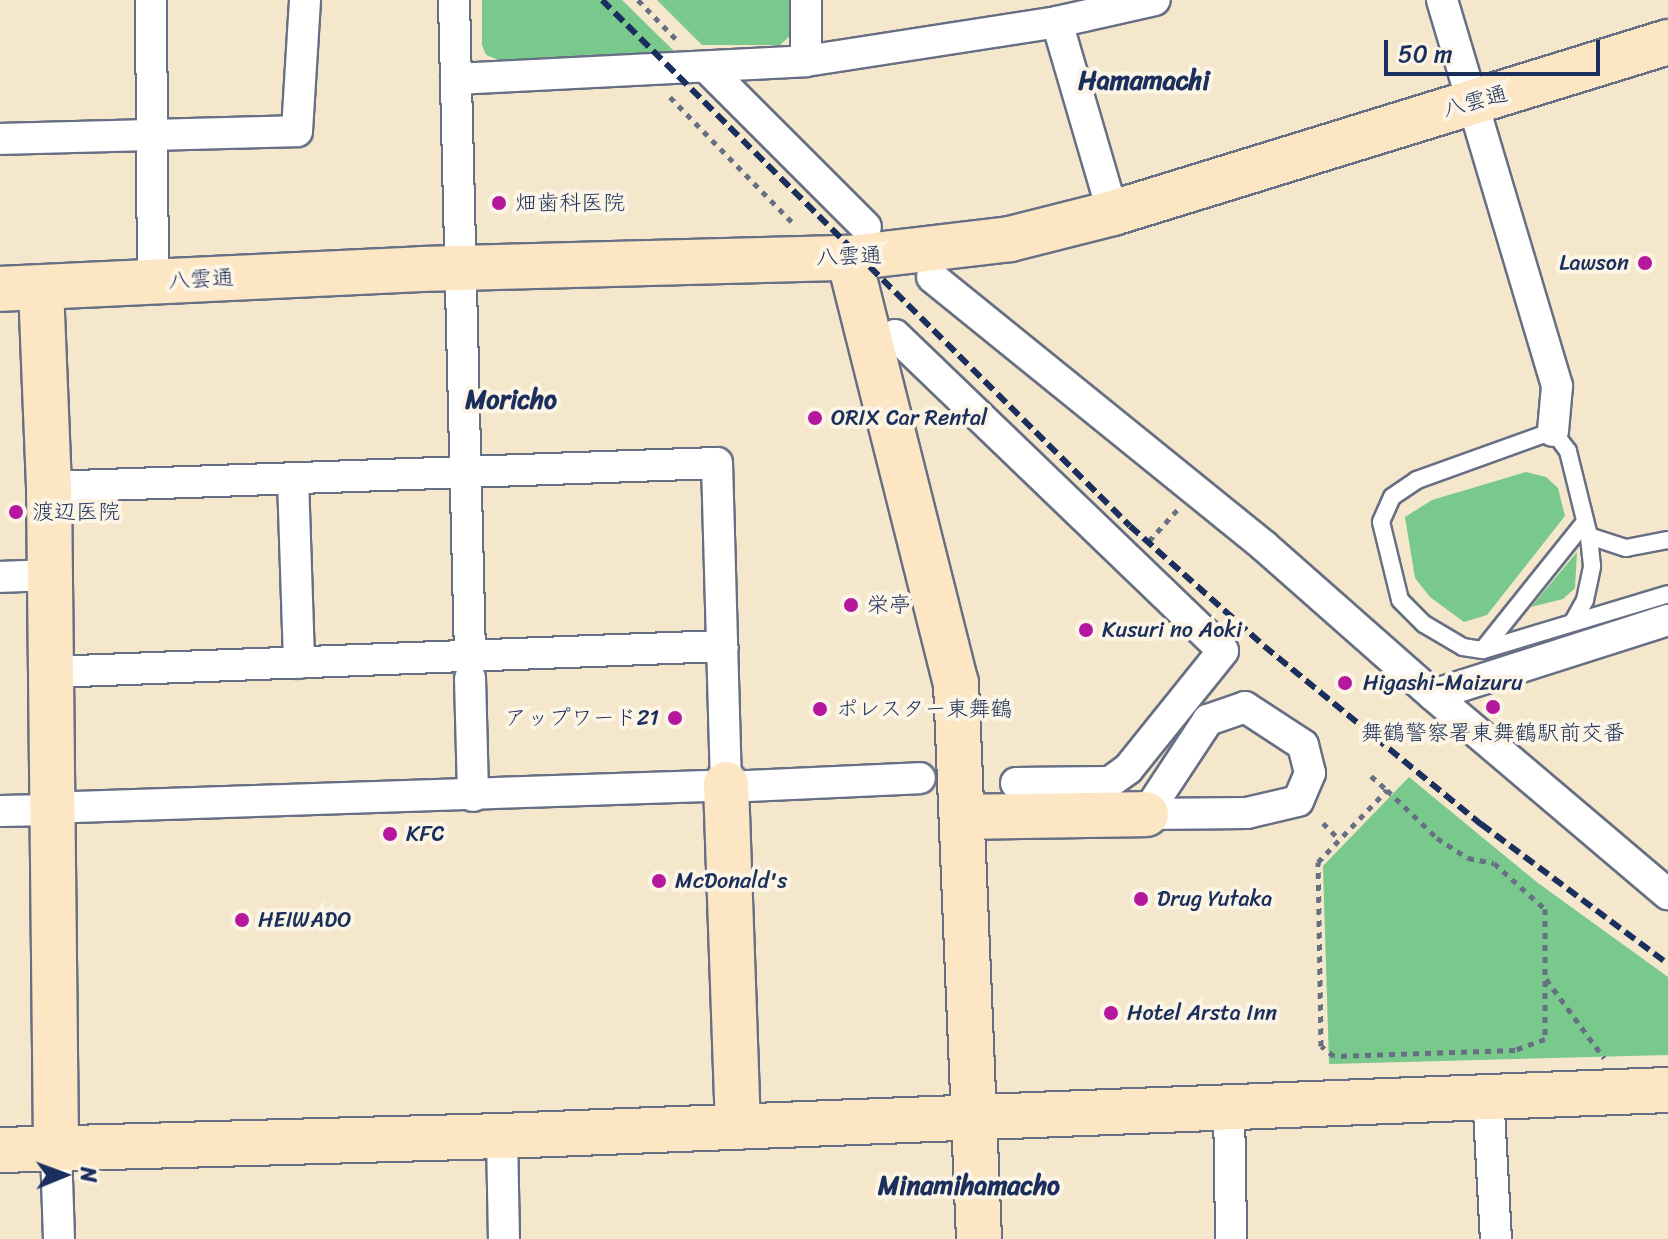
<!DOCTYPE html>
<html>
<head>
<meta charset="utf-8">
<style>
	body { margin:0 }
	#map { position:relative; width:1668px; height:1239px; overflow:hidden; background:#f5e7cc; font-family:Sriracha,"Klee One",sans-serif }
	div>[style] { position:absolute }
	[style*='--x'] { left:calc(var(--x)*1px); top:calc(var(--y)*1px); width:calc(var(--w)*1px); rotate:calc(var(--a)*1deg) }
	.green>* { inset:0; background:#78c98b }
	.path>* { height:5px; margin-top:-2.5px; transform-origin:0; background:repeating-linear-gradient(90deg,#676f84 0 6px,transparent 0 12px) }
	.roads { filter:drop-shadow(2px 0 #676f84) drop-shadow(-2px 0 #676f84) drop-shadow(0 2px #676f84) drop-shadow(0 -2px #676f84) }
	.lane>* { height:16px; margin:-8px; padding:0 8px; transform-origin:8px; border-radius:8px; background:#fff }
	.street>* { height:30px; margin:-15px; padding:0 15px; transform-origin:15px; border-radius:15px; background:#fff }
	.secondary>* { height:44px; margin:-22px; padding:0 22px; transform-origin:22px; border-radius:22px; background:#fce6c4 }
	.rail>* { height:6px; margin-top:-3px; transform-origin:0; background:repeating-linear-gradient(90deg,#1b2f5e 0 12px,transparent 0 18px) }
	.dots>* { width:22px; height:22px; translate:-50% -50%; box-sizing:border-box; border:4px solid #fcf5e5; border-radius:50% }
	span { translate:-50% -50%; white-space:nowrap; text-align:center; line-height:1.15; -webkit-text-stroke:8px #fcf5e5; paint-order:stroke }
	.street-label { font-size:22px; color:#1b2f5e }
	.poi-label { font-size:22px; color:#1b2f5e }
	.left { translate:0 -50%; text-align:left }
	.right { translate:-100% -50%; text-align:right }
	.quarter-label { font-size:26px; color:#1b2f5e; font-weight:700 }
	.north { position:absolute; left:24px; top:1135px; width:80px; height:80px; -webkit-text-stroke:6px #fcf5e5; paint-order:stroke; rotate:89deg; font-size:22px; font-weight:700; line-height:32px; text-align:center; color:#1b2f5e }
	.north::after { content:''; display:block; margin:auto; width:28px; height:36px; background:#1b2f5e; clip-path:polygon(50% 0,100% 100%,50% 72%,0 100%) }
	.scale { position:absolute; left:1384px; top:40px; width:216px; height:36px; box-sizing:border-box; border:4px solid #1b2f5e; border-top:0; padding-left:10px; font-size:24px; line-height:28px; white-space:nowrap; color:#1b2f5e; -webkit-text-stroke:6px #fcf5e5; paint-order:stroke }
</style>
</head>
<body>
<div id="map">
	<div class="green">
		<i style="clip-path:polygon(482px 0,622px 0,674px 51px,499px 60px,486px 55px,482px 45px)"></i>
		<i style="clip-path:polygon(657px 0,791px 0,791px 35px,780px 45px,702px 45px)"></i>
		<i style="clip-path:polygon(1526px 472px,1546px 477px,1558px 488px,1565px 516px,1487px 615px,1464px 622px,1430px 597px,1415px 578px,1405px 517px,1432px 500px)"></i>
		<i style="clip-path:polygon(1577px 552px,1575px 588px,1563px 599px,1531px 607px)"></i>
		<i style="clip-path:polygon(1409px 777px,1538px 883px,1668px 977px,1668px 1055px,1329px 1064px,1323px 866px)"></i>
	</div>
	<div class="path">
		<i style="--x:638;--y:0;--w:54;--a:45.7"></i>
		<i style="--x:670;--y:97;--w:177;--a:45.7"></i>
		<i style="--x:1149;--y:541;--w:42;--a:-47.9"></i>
		<i style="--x:1371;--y:776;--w:21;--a:41"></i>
		<i style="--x:1387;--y:790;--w:69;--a:43.8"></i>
		<i style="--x:1437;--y:838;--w:37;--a:33"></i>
		<i style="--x:1468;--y:858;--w:26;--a:11"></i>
		<i style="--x:1494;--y:863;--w:69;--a:42"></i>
		<i style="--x:1545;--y:909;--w:130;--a:90"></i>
		<i style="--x:1545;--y:1039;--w:32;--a:160"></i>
		<i style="--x:1515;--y:1050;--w:181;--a:178.1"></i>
		<i style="--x:1334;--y:1056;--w:16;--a:-142"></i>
		<i style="--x:1321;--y:1046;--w:184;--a:-90.9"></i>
		<i style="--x:1318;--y:862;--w:100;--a:-46.2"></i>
		<i style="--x:1323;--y:823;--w:23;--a:45"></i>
		<i style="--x:1546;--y:979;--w:98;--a:53.7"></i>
	</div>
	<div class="roads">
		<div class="lane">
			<i style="--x:1589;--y:536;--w:39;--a:18"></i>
			<i style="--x:1626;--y:548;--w:43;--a:-10.8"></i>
			<i style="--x:1574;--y:620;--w:23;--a:-61"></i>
			<i style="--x:1585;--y:600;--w:35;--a:-78"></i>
			<i style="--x:1592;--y:566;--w:30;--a:-96"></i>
			<i style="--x:1589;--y:536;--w:88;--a:-103.9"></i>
			<i style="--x:1568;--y:451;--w:25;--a:-127"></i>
			<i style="--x:1553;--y:431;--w:145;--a:160.2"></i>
			<i style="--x:1417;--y:480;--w:30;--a:146"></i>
			<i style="--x:1392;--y:497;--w:27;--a:114"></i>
			<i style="--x:1381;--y:522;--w:80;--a:76.3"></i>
			<i style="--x:1400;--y:600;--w:34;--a:45"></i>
			<i style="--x:1424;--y:624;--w:45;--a:30.5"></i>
			<i style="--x:1463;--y:647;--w:20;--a:9"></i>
			<i style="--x:1483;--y:650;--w:193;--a:-16.8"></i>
			<i style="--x:1484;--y:648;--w:161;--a:-51.3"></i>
		</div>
		<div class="street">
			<i style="--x:151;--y:0;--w:282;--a:89.6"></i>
			<i style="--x:454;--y:0;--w:656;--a:88.6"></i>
			<i style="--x:806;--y:0;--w:61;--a:90"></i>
			<i style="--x:1442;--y:0;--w:403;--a:73.4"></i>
			<i style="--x:1557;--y:386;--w:45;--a:95.1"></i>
			<i style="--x:1057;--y:22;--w:199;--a:73.7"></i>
			<i style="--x:706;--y:67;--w:226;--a:45"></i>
			<i style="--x:456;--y:79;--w:350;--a:-2.9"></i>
			<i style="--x:806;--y:61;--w:254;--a:-8.8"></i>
			<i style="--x:1057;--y:22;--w:100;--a:-12.7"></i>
			<i style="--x:0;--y:139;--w:297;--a:-1.5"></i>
			<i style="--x:297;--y:131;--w:131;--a:-86.5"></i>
			<i style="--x:932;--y:277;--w:427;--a:39"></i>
			<i style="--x:1264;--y:546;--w:225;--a:41.4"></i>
			<i style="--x:1433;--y:695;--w:247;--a:-17.7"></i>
			<i style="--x:895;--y:335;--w:455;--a:43.9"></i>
			<i style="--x:1223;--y:651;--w:151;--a:128.8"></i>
			<i style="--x:1128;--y:769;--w:22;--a:144"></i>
			<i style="--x:1110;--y:782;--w:94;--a:179.4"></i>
			<i style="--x:293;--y:479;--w:184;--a:88.1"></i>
			<i style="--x:49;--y:487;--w:668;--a:-2.06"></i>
			<i style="--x:717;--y:463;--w:321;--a:88.4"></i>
			<i style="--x:0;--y:577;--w:50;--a:-2.3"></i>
			<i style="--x:51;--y:672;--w:672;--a:-2.22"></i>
			<i style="--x:470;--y:678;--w:118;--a:88.5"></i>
			<i style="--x:1433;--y:695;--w:308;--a:40.3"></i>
			<i style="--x:1245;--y:707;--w:69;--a:33.2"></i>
			<i style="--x:1303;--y:745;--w:29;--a:76"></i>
			<i style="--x:1310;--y:773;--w:30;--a:113"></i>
			<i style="--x:1298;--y:801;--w:52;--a:166.8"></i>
			<i style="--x:1247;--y:813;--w:101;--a:179.4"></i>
			<i style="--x:1146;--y:814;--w:113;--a:-56.6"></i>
			<i style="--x:1208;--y:720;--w:39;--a:-19"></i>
			<i style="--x:746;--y:786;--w:174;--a:-2.6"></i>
			<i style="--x:75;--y:807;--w:632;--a:-1.9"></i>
			<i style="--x:0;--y:811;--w:51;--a:-1.1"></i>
			<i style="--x:1488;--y:1093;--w:146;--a:86.9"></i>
			<i style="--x:1229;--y:1105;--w:134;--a:89.1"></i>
			<i style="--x:502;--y:1136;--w:103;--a:88.9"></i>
			<i style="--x:56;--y:1149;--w:90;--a:88.1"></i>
		</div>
		<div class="secondary">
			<i style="--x:849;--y:258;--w:438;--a:75.9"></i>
			<i style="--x:956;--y:683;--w:556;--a:87.63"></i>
			<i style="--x:41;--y:288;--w:199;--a:87.7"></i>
			<i style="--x:49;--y:487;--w:662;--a:89.39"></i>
			<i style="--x:0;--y:289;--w:421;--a:-2.7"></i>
			<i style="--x:421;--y:269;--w:428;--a:-1.5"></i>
			<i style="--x:849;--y:258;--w:162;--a:-6.7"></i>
			<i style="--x:1010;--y:239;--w:106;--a:-14.2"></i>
			<i style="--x:1113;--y:213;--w:581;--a:-17.12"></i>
			<i style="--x:726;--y:784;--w:343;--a:88"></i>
			<i style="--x:963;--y:817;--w:183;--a:-0.9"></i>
			<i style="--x:0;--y:1150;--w:502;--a:-1.6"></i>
			<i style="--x:502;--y:1136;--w:1167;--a:-2.26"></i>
		</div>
	</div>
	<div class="rail">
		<i style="--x:602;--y:0;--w:745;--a:44.89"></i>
		<i style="--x:1130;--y:526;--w:180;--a:41.8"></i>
		<i style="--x:1264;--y:646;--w:281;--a:39.4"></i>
		<i style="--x:1481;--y:824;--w:234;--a:36.8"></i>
	</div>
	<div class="dots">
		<i style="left:499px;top:203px;background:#b5179e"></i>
		<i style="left:1645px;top:263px;background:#b5179e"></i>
		<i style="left:815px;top:418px;background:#b5179e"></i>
		<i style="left:16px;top:512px;background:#b5179e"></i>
		<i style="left:851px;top:605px;background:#b5179e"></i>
		<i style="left:1086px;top:630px;background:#b5179e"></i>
		<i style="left:1345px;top:683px;background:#b5179e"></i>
		<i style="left:1493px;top:707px;background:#b5179e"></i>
		<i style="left:820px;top:709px;background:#b5179e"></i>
		<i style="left:675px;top:718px;background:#b5179e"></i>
		<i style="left:390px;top:834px;background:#b5179e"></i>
		<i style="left:659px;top:881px;background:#b5179e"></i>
		<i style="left:1141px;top:899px;background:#b5179e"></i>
		<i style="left:242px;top:920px;background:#b5179e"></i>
		<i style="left:1111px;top:1013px;background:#b5179e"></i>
	</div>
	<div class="street-label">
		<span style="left:1475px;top:101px;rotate:-15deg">八雲通</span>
		<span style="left:849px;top:256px;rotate:-2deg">八雲通</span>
		<span style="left:201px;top:279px;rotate:-3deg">八雲通</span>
	</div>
	<div class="poi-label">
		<span class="left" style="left:515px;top:203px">畑歯科医院</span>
		<span class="right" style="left:1629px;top:263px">Lawson</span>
		<span class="left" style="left:831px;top:418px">ORIX Car Rental</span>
		<span class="left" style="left:32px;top:512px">渡辺医院</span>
		<span class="left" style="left:867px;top:605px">栄亭</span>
		<span class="left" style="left:1102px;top:630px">Kusuri no Aoki</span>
		<span class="left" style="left:1363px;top:683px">Higashi-Maizuru</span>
		<span class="left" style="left:836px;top:709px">ポレスター東舞鶴</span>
		<span class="right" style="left:659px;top:718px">アップワード21</span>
		<span style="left:1493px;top:733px">舞鶴警察署東舞鶴駅前交番</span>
		<span class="left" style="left:406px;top:834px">KFC</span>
		<span class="left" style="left:675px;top:881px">McDonald's</span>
		<span class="left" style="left:1157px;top:899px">Drug Yutaka</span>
		<span class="left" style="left:258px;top:920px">HEIWADO</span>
		<span class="left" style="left:1127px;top:1013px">Hotel Arsta Inn</span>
	</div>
	<div class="quarter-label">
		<span style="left:1144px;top:81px">Hamamachi</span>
		<span style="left:511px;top:400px">Moricho</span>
		<span style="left:969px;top:1186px">Minamihamacho</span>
	</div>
	<div class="north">N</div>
	<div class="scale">50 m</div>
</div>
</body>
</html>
